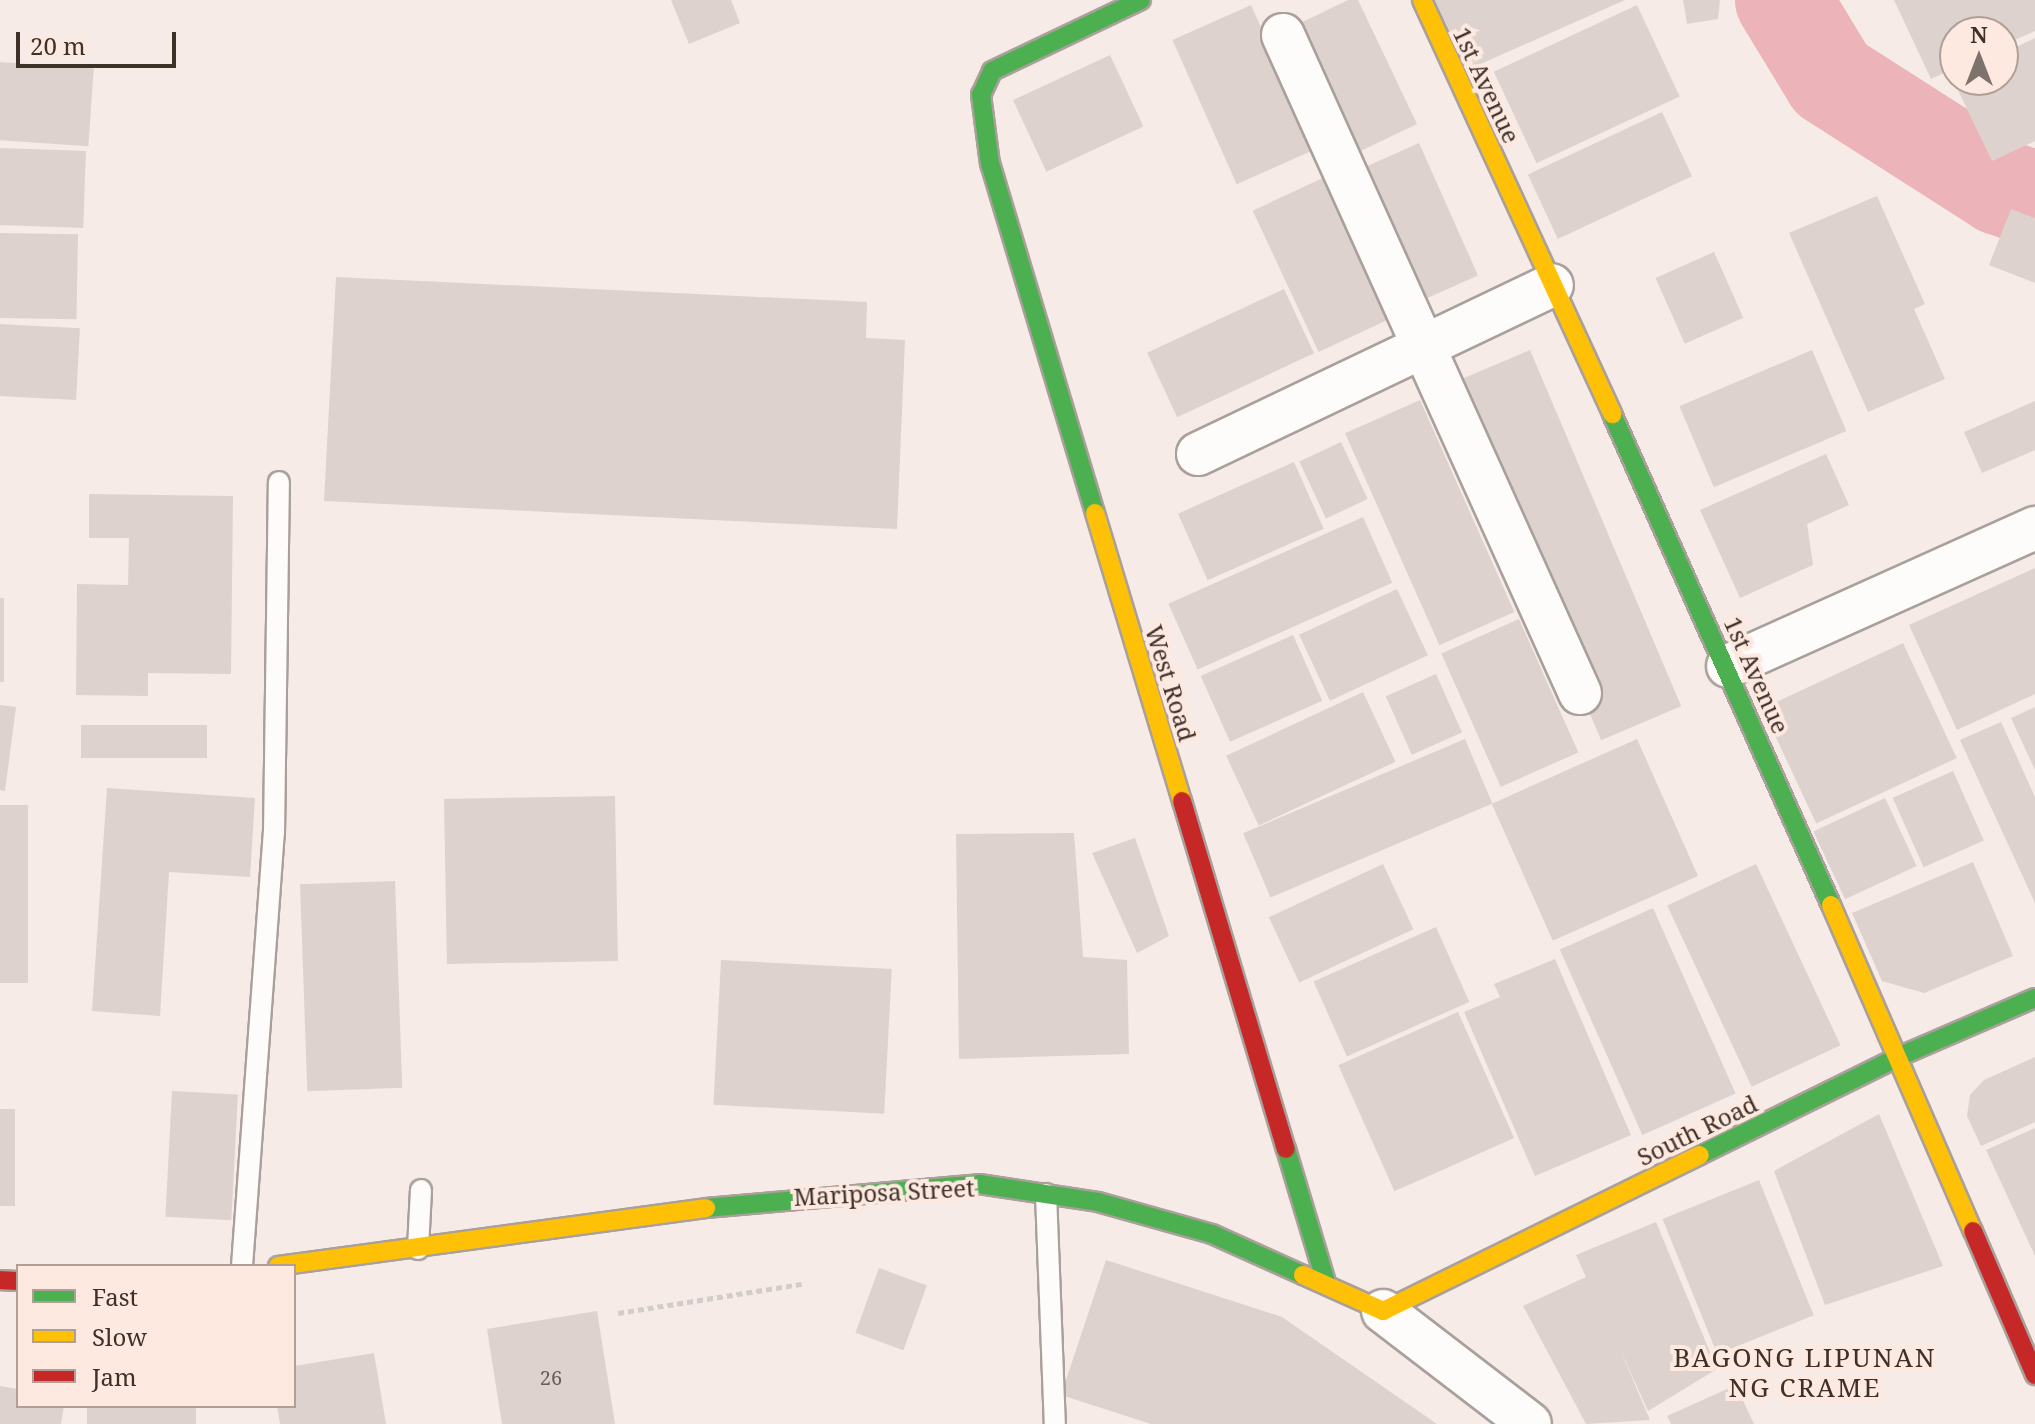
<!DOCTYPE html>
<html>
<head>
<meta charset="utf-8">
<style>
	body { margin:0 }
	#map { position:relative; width:2035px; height:1424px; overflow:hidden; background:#f6ebe6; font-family:"Noto Serif",serif }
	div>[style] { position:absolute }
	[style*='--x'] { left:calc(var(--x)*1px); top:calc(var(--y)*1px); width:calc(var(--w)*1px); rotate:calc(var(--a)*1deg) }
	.river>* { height:96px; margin:-48px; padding:0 48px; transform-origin:48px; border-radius:48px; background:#ecb4b9 }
	.building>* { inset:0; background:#ded2ce; transform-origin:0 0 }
	.path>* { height:5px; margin-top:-2.5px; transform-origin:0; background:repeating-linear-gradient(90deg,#d2cdcb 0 6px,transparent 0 10px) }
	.roads { filter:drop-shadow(2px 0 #aaa09b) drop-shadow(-2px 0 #aaa09b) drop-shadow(0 2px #aaa09b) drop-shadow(0 -2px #aaa09b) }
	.lane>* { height:20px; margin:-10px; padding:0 10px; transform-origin:10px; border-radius:10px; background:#fefcfb }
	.street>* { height:42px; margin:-21px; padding:0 21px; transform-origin:21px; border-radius:21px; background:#fefcfb }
	.fast>* { height:18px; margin:-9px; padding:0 9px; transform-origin:9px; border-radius:9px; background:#4caf50 }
	.slow>* { height:18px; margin:-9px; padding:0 9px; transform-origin:9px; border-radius:9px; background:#ffc107 }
	.jam>* { height:18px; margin:-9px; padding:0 9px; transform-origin:9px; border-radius:9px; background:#c62828 }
	span { translate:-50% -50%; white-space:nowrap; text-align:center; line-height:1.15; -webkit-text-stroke:8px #fde9df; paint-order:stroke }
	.number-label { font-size:20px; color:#695d56 }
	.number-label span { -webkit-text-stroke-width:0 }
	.street-label { font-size:24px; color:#3d312a }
	.neighbourhood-label { font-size:26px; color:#3d312a; letter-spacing:2px }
	.legend { position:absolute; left:16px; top:1264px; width:280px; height:144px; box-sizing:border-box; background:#fde9df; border:2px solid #b09f97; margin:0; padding:10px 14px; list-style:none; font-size:24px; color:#3d312a }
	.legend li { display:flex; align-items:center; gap:16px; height:40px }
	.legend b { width:40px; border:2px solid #b09f97 }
	.north { position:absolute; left:1939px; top:16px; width:80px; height:80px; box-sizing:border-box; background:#fde9df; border:2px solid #b09f97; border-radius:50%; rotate:0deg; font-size:22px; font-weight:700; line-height:32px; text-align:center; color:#3d312a }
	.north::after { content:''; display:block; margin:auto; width:28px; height:36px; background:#7e726c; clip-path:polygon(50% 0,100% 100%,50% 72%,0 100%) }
	.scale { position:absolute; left:16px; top:32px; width:160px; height:36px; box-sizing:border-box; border:4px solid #3d312a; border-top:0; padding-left:10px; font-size:24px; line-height:28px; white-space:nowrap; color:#3d312a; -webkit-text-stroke:6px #fde9df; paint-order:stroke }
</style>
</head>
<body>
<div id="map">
	<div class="river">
		<i style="--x:1783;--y:0;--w:92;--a:58.7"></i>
		<i style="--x:1831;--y:79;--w:201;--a:32.6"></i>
		<i style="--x:2000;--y:187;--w:37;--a:19"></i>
	</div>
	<div class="building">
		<i style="clip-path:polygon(671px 0,731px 0,740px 23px,689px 44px)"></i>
		<i style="clip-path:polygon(1348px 0,1358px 0,1417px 124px,1348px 157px,1288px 29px)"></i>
		<i style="clip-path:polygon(1435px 0,1625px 0,1467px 70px)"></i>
		<i style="clip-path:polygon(1683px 0,1720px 0,1718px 19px,1687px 24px)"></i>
		<i style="clip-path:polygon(1894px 0,2035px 0,2035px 31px,2003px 45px,2003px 32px,1955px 32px,1955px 68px,1931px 79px)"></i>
		<i style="left:1251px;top:5px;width:158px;height:86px;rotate:66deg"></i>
		<i style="left:1637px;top:5px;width:101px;height:158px;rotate:65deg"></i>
		<i style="clip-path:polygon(2035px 38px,2035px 141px,1992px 161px,1953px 80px,2003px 80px,2003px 53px)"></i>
		<i style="left:1110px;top:55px;width:79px;height:107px;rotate:65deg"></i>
		<i style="left:0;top:62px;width:94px;height:78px;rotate:4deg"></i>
		<i style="left:1662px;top:112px;width:71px;height:148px;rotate:65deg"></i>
		<i style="left:1419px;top:143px;width:145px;height:72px;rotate:66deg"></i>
		<i style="left:0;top:148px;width:86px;height:77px;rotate:2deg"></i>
		<i style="left:1327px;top:176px;width:156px;height:82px;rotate:65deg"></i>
		<i style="clip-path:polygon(1877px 196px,1925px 304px,1914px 309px,1945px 379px,1868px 412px,1789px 233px)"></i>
		<i style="clip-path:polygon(2011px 209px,2035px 218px,2035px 283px,1989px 265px)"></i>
		<i style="left:0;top:233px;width:78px;height:85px;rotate:1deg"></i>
		<i style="left:1714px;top:252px;width:72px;height:64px;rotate:66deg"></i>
		<i style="clip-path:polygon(336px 277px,867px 302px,866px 338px,905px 340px,897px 529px,324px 501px)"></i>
		<i style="left:1284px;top:289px;width:71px;height:151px;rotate:65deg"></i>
		<i style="left:0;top:324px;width:80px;height:72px;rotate:3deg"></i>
		<i style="left:1530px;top:350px;width:387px;height:87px;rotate:67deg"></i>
		<i style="left:1812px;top:350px;width:88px;height:144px;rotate:67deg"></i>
		<i style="left:1420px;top:400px;width:232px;height:82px;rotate:66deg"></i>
		<i style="clip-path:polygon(2035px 401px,2035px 450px,1982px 473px,1964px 432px)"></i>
		<i style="left:1341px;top:442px;width:63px;height:46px;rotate:65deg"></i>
		<i style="clip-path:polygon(1826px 454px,1849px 505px,1807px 524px,1813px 565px,1740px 598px,1700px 510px)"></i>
		<i style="left:1294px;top:462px;width:73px;height:127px;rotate:66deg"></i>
		<i style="clip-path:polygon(89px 494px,233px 496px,231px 674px,148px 673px,148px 696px,76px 695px,77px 584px,128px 585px,129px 538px,89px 538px)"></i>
		<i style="left:1363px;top:517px;width:72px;height:213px;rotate:66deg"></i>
		<i style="clip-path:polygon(2035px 568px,2035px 694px,1957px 730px,1909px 625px)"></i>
		<i style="left:1397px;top:589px;width:73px;height:108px;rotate:65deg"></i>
		<i style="left:0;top:598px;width:4px;height:84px"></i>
		<i style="left:1519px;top:619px;width:146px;height:85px;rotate:66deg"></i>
		<i style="left:1293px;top:635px;width:72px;height:101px;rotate:66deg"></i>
		<i style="left:1903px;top:643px;width:127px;height:155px;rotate:65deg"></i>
		<i style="left:1436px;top:674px;width:64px;height:55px;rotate:66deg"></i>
		<i style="left:1363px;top:692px;width:77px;height:151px;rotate:65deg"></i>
		<i style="clip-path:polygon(0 705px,16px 707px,5px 791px,0 790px)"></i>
		<i style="clip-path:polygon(2035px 707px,2035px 770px,2011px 718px)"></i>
		<i style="clip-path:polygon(2001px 722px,2035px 797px,2035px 903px,1960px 740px)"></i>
		<i style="left:81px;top:725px;width:126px;height:33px"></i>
		<i style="left:1465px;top:739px;width:70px;height:241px;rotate:67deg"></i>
		<i style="left:1637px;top:739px;width:150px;height:159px;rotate:66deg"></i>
		<i style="left:1953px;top:771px;width:76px;height:66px;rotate:66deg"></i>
		<i style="clip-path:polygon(107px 788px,255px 798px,250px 877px,169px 872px,160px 1016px,92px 1011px)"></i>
		<i style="left:615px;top:796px;width:165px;height:171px;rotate:89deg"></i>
		<i style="left:1885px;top:798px;width:75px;height:79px;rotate:65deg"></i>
		<i style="left:0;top:805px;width:28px;height:178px"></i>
		<i style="clip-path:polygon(1074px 833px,1083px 957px,1127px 960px,1129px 1054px,959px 1059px,956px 834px)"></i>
		<i style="clip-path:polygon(1135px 838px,1169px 936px,1137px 953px,1092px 853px)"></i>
		<i style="clip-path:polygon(1973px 862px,2013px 956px,1924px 993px,1882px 981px,1852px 913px)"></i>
		<i style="left:1383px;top:864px;width:72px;height:126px;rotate:65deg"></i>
		<i style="left:1756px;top:864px;width:200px;height:98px;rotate:65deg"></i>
		<i style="left:395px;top:881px;width:207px;height:95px;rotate:88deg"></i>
		<i style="left:1653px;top:908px;width:203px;height:102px;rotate:66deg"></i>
		<i style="left:1436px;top:927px;width:82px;height:134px;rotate:66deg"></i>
		<i style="clip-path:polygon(1555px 959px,1631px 1135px,1535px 1176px,1464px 1012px,1500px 997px,1494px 984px)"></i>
		<i style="left:721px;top:960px;width:171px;height:145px;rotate:3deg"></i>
		<i style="left:1458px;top:1012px;width:138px;height:131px;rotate:66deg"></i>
		<i style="clip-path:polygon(2035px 1057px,2035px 1122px,1981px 1146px,1967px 1116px,1970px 1095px,1984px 1080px)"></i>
		<i style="left:172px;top:1091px;width:66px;height:126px;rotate:3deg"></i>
		<i style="left:0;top:1109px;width:15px;height:97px"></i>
		<i style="clip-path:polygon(1879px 1114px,1943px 1266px,1825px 1305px,1774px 1171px)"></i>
		<i style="clip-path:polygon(2035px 1128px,2035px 1256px,1986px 1150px)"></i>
		<i style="left:1759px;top:1180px;width:146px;height:104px;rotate:68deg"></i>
		<i style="clip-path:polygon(1656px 1222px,1717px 1369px,1648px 1411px,1619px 1347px,1650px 1420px,1586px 1424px,1523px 1306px,1586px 1277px,1576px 1255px)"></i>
		<i style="clip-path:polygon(1106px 1260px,1282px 1317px,1437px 1424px,1151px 1424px,1061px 1395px)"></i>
		<i style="left:879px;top:1268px;width:51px;height:69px;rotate:20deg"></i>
		<i style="clip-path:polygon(597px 1311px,615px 1424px,502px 1424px,487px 1329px)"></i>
		<i style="clip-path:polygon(374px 1353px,386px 1424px,280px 1424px,277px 1406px,294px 1406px,294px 1366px)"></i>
		<i style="clip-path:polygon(1736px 1385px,1754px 1424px,1671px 1424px,1667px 1416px)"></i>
		<i style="clip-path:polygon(0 1386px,18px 1389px,18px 1406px,64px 1406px,61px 1424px,0 1424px)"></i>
		<i style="left:87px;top:1406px;width:109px;height:18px"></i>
	</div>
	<div class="path">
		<i style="--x:618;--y:1313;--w:186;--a:-9"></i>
	</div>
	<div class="roads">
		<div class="lane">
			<i style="--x:1046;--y:1194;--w:230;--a:87.8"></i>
			<i style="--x:418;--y:1249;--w:59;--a:-87.1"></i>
			<i style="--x:242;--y:1266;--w:434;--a:-85.8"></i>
			<i style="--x:274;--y:833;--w:351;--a:-89.2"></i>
		</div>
		<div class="street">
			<i style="--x:1283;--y:35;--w:722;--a:65.71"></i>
			<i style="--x:1198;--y:454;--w:392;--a:-25.5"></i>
			<i style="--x:1728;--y:666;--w:337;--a:-24.2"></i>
			<i style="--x:1383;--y:1311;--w:185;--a:37.5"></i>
		</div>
		<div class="fast">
			<i style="--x:1612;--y:414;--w:538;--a:65.96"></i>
			<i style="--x:1095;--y:513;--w:364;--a:-106.7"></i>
			<i style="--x:990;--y:164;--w:70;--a:-97.4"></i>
			<i style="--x:981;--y:95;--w:26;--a:-65"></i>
			<i style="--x:992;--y:71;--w:165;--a:-25.5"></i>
			<i style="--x:1286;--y:1149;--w:139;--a:73.3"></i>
			<i style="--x:1700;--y:1155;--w:221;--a:-26.3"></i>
			<i style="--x:1898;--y:1057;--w:149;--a:-23.3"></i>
			<i style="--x:706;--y:1208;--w:274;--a:-5"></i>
			<i style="--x:979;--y:1184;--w:120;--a:8.6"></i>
			<i style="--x:1098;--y:1202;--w:118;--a:15.7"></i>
			<i style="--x:1212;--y:1234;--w:100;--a:24.3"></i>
		</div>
		<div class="slow">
			<i style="--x:1422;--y:0;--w:456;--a:65.3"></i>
			<i style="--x:1095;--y:513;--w:301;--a:73.2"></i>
			<i style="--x:1831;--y:905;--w:356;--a:66.5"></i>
			<i style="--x:278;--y:1266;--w:432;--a:-7.7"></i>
			<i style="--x:1303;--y:1275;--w:88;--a:24.2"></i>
			<i style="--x:1383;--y:1311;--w:353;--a:-26.2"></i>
		</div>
		<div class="jam">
			<i style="--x:1182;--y:801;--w:363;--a:73.4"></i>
			<i style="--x:1973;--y:1231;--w:157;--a:66.7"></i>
			<i style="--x:0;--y:1280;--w:18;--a:3"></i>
		</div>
	</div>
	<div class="number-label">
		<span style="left:551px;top:1377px">26</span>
	</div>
	<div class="street-label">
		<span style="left:1487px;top:85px;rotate:65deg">1st Avenue</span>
		<span style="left:1757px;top:675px;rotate:66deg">1st Avenue</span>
		<span style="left:1171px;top:683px;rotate:73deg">West Road</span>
		<span style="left:1697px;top:1130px;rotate:-26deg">South Road</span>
		<span style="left:884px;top:1192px;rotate:-3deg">Mariposa Street</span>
	</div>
	<div class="neighbourhood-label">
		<span style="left:1805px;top:1373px">BAGONG LIPUNAN<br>NG CRAME</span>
	</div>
	<ul class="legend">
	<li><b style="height:10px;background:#4caf50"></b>Fast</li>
	<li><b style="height:10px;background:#ffc107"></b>Slow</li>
	<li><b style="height:10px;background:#c62828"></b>Jam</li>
	</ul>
	<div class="north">N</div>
	<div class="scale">20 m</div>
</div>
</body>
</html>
